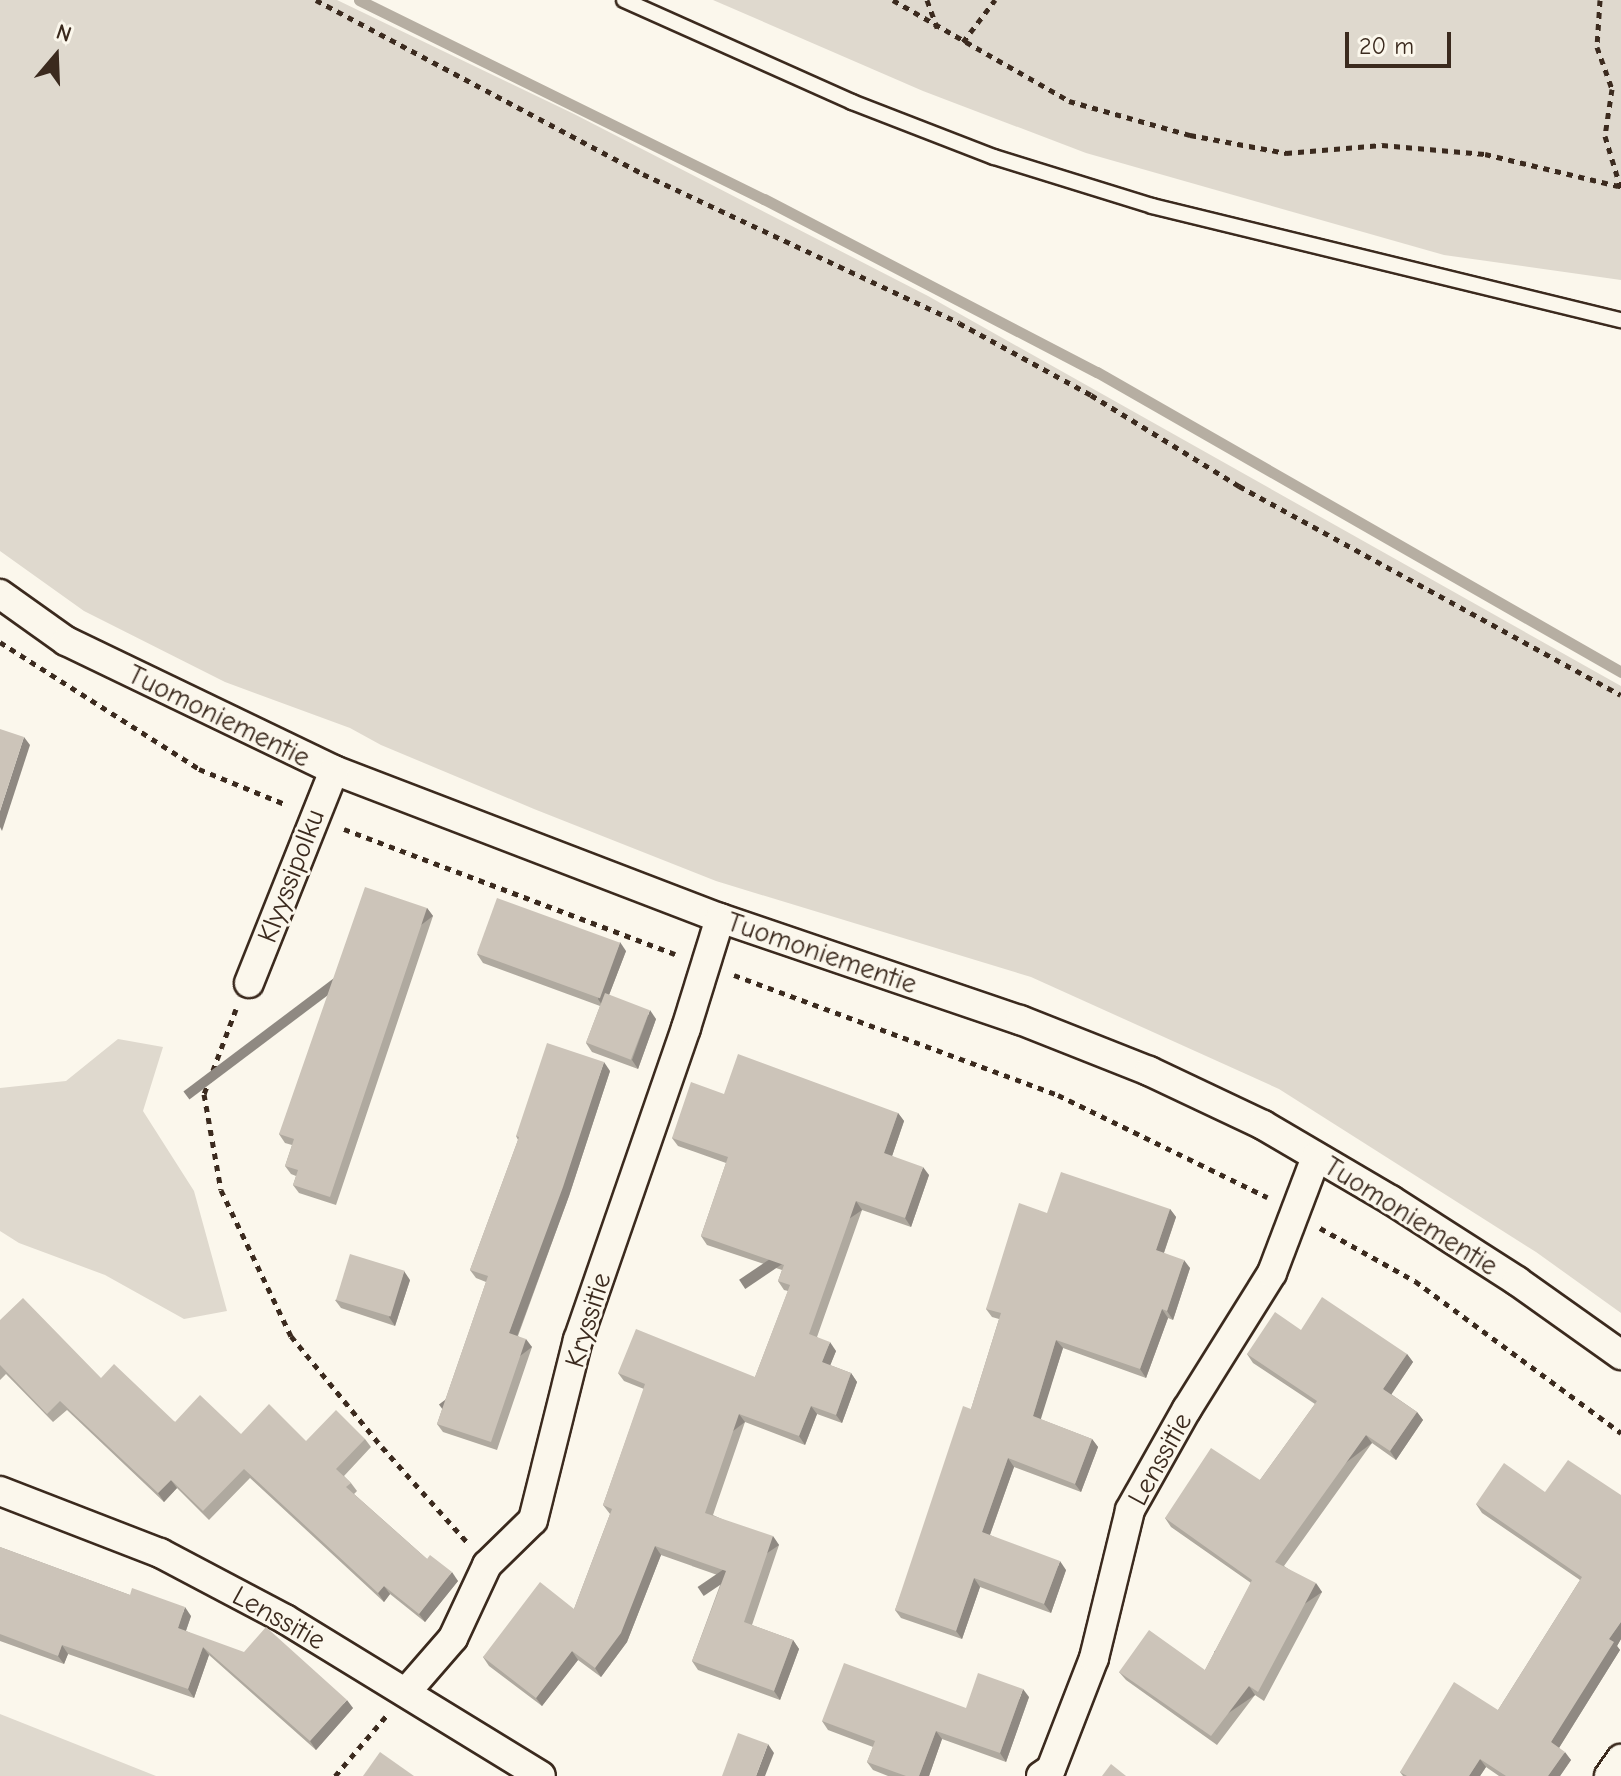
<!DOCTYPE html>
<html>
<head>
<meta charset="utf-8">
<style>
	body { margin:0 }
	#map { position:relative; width:1621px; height:1776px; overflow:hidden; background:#fbf7ec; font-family:"Comic Neue",sans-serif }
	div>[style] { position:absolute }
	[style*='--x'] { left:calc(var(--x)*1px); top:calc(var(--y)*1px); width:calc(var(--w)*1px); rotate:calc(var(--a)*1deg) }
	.green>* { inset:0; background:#dfd9ce }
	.stream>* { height:11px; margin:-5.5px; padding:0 5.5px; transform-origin:5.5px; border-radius:5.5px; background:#b6aea2 }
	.path>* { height:5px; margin-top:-2.5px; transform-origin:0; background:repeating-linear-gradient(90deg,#3b2a1e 0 6px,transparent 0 12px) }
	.roads { filter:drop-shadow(2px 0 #3b2a1e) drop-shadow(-2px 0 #3b2a1e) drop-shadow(0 2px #3b2a1e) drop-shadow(0 -2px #3b2a1e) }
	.lane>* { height:14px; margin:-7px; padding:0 7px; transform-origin:7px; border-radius:7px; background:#fbf7ec }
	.street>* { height:28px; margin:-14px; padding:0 14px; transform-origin:14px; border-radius:14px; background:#fbf7ec }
	.wall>* { inset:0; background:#afa99f }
	.shaded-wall>* { inset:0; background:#8f8982; transform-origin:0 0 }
	.building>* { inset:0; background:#ccc4b9; transform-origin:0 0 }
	span { translate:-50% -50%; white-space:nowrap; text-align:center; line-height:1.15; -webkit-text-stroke:6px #fbf7ec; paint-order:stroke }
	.street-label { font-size:28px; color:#3b2a1e }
	.north { position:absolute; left:16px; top:16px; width:80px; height:80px; -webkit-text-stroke:6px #fbf7ec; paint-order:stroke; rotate:19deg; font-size:22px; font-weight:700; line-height:32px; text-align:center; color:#3b2a1e }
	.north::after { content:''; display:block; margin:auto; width:28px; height:36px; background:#3b2a1e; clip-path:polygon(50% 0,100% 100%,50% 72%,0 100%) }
	.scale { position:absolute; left:1345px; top:32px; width:106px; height:36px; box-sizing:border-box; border:4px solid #3b2a1e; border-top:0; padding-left:10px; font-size:24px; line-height:28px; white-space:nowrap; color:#3b2a1e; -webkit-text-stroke:6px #fbf7ec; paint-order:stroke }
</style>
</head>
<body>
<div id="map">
	<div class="green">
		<i style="clip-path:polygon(0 0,337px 0,574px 114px,928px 296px,1621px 686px,1621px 1313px,1536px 1252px,1279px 1089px,1031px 977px,716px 881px,534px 809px,381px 745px,350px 728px,225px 682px,84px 611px,0 551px)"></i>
		<i style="clip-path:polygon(713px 0,1621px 0,1621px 280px,1444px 255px,1086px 153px,923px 91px)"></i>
		<i style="clip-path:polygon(118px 1039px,163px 1047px,143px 1111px,194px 1191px,227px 1311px,184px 1319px,105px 1275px,19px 1243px,0 1231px,0 1088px,66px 1081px)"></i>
		<i style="clip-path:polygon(0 1714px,156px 1776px,0 1776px)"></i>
	</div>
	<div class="stream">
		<i style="--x:359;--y:0;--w:451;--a:26.2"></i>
		<i style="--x:764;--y:199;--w:375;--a:27.5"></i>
		<i style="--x:1097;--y:372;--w:604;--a:29.79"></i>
	</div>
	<div class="path">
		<i style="--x:316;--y:0;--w:370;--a:28"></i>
		<i style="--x:643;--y:174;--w:349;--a:25.2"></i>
		<i style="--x:959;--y:323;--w:150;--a:28.6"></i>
		<i style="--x:1091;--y:395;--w:174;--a:31.6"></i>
		<i style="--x:1239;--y:486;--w:435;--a:28.7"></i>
		<i style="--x:893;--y:0;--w:203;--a:29.8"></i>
		<i style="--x:1069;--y:101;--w:126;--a:15.7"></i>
		<i style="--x:1190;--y:135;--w:98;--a:10.6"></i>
		<i style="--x:1286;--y:153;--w:96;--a:-4.8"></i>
		<i style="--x:1382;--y:145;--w:103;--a:5"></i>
		<i style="--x:1485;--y:154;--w:137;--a:13.5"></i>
		<i style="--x:927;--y:0;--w:30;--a:70"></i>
		<i style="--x:1600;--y:0;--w:47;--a:93.7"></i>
		<i style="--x:1597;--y:47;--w:45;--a:70.3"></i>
		<i style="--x:1612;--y:89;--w:48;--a:98.5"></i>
		<i style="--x:1605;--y:136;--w:55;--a:73.2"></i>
		<i style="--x:963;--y:42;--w:53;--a:-52.7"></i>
		<i style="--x:0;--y:642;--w:236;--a:32.5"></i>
		<i style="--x:199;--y:769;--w:95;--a:22.2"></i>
		<i style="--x:344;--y:829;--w:354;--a:20.7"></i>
		<i style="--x:734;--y:975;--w:346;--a:20.3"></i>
		<i style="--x:1058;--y:1095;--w:233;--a:26"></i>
		<i style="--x:236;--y:1009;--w:91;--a:110.6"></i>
		<i style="--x:204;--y:1094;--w:97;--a:80"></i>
		<i style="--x:221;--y:1190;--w:162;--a:64.4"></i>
		<i style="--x:291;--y:1336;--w:144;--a:50.7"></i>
		<i style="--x:382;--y:1447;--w:127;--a:48.2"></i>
		<i style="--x:1320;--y:1228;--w:109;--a:29.2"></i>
		<i style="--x:1415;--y:1281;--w:256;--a:36.4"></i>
		<i style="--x:335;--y:1776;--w:79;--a:-49.6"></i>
	</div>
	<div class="roads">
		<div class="lane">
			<i style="--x:624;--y:0;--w:250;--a:24.1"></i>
			<i style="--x:852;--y:102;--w:152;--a:21.2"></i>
			<i style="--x:994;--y:157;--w:165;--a:17.2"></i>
			<i style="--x:1152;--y:206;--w:483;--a:13.7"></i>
		</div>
		<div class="street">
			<i style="--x:0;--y:594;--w:81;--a:35.5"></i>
			<i style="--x:66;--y:641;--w:297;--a:25.7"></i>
			<i style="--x:334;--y:770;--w:413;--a:21"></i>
			<i style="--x:720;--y:918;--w:317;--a:18.8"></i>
			<i style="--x:1020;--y:1020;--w:139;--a:21.6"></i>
			<i style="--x:1149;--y:1071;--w:126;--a:25.3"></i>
			<i style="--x:1263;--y:1125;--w:148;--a:30.4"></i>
			<i style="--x:1391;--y:1200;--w:150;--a:32.7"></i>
			<i style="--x:1517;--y:1281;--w:128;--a:35.4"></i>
			<i style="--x:249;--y:983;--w:229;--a:-68.2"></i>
			<i style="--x:0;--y:1491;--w:172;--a:21.2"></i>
			<i style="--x:160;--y:1553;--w:141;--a:27.8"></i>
			<i style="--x:285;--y:1619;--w:300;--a:31.5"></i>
			<i style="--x:407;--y:1691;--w:70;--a:-49"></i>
			<i style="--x:453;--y:1638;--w:81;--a:-65"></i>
			<i style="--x:487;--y:1565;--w:64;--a:-44.4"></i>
			<i style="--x:533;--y:1520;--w:186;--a:-76"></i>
			<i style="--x:578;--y:1340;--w:330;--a:-70.9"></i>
			<i style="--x:686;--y:1028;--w:115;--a:-72.8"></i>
			<i style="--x:1041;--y:1776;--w:12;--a:-35"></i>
			<i style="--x:1051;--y:1769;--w:119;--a:-68.8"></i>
			<i style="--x:1094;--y:1658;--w:152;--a:-76.3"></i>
			<i style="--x:1130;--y:1510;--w:116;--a:-60.6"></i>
			<i style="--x:1187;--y:1409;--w:160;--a:-58"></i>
			<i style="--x:1272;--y:1273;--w:124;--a:-69.2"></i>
			<i style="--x:1609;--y:1776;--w:21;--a:-55"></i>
		</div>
	</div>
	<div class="wall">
		<i style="clip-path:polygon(427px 908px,433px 916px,336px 1205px,299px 1193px,293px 1185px,296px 1176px,291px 1174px,285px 1166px,292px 1145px,285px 1143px,279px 1134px)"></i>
		<i style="clip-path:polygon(626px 951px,609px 995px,656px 1019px,638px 1069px,592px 1052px,586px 1043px,600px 1006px,483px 963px,477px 954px)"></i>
		<i style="clip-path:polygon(610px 1071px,569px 1196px,518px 1336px,532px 1347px,497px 1450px,443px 1432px,437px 1424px,486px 1282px,476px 1278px,470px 1270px,518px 1140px,516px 1136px)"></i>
		<i style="clip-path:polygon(724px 1094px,898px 1113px,904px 1121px,892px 1156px,929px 1175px,911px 1227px,862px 1210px,817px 1337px,836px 1351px,830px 1365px,851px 1373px,857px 1382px,842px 1423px,817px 1414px,805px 1445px,745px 1422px,713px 1515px,779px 1545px,752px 1625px,793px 1640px,799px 1649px,780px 1700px,698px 1670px,692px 1661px,723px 1577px,661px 1555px,627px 1642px,601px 1677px,578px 1660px,542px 1706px,489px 1666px,483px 1657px,574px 1609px,610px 1514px,603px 1505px,644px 1389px,624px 1381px,618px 1373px,755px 1377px,788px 1291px,784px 1290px,778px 1281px,782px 1270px,707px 1245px,701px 1236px,726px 1163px,678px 1146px,672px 1138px)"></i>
		<i style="clip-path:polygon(1170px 1209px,1176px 1217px,1164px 1253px,1190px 1268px,1173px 1320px,1168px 1318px,1146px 1378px,1063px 1348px,1040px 1419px,1092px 1439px,1098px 1447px,1081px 1492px,1014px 1467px,990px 1535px,1066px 1570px,1051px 1613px,980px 1587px,962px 1639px,901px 1618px,895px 1610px,971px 1409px,999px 1319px,992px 1317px,986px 1309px,1047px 1213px)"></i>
		<i style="clip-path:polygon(410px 1280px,395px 1326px,341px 1308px,335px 1300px)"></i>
		<i style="clip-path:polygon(0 1320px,175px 1422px,241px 1434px,306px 1441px,365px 1439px,371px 1447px,344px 1476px,351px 1483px,357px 1491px,354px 1494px,427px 1559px,458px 1581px,425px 1622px,390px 1594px,384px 1602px,250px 1478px,209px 1520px,177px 1488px,164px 1502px,67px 1410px,53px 1422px,6px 1374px,0 1380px)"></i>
		<i style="clip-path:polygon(1301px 1330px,1407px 1354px,1413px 1362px,1391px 1394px,1417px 1412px,1423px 1420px,1396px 1460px,1372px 1443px,1284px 1566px,1322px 1592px,1264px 1701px,1255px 1695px,1217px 1745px,1126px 1680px,1119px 1672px,1205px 1670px,1251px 1583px,1171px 1527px,1165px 1518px,1260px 1480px,1315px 1404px,1253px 1363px,1247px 1354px)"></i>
		<i style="clip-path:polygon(1545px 1492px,1621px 1495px,1621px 1639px,1617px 1646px,1620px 1650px,1559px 1748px,1571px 1760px,1560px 1776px,1499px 1776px,1486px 1767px,1480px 1776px,1403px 1776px,1400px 1772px,1498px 1710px,1580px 1580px,1482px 1513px,1476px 1504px)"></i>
		<i style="clip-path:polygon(0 1547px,130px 1595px,191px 1616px,186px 1631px,353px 1708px,316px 1750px,209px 1655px,194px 1698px,68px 1654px,64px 1664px,0 1641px)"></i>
		<i style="clip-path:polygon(1029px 1697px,1006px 1762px,942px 1739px,929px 1776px,888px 1776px,873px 1770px,867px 1762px,873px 1747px,828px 1730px,822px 1721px,966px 1708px)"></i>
	</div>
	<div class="shaded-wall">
		<i style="clip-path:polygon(24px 737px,30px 745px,2px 831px,0 827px,0 811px)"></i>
		<i style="left:427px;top:908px;width:10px;height:305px;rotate:53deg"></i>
		<i style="clip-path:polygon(620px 942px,626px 951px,604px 1008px,598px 999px)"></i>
		<i style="clip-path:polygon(650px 1010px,656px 1019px,638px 1069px,632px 1060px)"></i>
		<i style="clip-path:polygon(604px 1062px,610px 1071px,569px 1196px,515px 1342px,509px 1333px)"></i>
		<i style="clip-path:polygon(898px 1113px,904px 1121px,890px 1162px,884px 1153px)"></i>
		<i style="clip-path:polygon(923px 1167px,929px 1175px,911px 1227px,905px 1218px)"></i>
		<i style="left:856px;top:1201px;width:11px;height:141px;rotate:56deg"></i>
		<i style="clip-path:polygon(1170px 1209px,1176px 1217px,1162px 1258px,1156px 1250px)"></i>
		<i style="clip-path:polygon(1184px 1260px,1190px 1268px,1173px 1320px,1167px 1311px)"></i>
		<i style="clip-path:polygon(404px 1271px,410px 1280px,395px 1326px,389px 1317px)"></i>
		<i style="clip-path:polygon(1162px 1309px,1168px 1318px,1146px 1378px,1140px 1369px)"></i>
		<i style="left:526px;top:1339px;width:10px;height:109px;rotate:53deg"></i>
		<i style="clip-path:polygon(1056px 1340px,1063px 1348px,1039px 1425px,1033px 1416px)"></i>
		<i style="clip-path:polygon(830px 1342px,836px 1351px,828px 1371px,822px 1362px)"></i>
		<i style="clip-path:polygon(1407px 1354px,1413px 1362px,1389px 1398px,1383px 1389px)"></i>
		<i style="clip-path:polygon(851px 1373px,857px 1382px,842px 1423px,836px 1415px)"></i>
		<i style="clip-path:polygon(811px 1406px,817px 1414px,805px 1445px,799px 1436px)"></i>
		<i style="clip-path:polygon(1417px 1412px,1423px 1420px,1396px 1460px,1390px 1451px)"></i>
		<i style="left:739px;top:1414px;width:10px;height:105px;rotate:53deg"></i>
		<i style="left:1366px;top:1435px;width:10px;height:156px;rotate:53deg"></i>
		<i style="clip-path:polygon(1092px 1439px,1098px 1447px,1081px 1492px,1075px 1484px)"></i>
		<i style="clip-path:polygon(1008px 1458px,1014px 1467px,988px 1540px,982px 1532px)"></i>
		<i style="clip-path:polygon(171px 1480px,177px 1488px,164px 1502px,158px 1493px)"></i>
		<i style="left:773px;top:1536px;width:11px;height:91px;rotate:56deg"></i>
		<i style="clip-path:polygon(655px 1546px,661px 1555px,627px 1642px,601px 1677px,595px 1668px)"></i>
		<i style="clip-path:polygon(1060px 1561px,1066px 1570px,1051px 1613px,1044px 1604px)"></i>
		<i style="clip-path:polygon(452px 1572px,458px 1581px,425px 1622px,419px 1614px)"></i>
		<i style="clip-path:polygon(974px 1578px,980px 1587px,962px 1639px,956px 1631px)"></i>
		<i style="left:1316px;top:1583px;width:11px;height:123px;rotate:56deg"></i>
		<i style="clip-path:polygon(384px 1586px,390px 1594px,384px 1602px,378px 1593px)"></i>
		<i style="clip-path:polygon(185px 1607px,191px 1616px,184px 1636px,178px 1628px)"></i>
		<i style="clip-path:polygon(1621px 1622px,1621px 1639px,1617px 1646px,1620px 1650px,1557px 1751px,1551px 1742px,1609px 1639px)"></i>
		<i style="clip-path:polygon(793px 1640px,799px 1649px,780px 1700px,774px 1691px)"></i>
		<i style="clip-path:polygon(62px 1645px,68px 1654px,64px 1664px,58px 1656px)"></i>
		<i style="clip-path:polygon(203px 1647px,209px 1655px,194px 1698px,188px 1689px)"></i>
		<i style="clip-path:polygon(572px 1651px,578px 1660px,542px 1706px,536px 1698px)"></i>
		<i style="left:1249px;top:1686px;width:11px;height:63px;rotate:56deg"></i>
		<i style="clip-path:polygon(1023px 1689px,1029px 1697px,1006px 1762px,1000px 1753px)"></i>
		<i style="clip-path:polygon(347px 1700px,353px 1708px,316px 1750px,310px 1741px)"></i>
		<i style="clip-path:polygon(936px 1731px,942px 1739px,929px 1776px,919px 1776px)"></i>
		<i style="clip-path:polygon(768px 1744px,774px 1753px,765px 1776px,756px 1776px)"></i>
		<i style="clip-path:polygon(1565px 1752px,1571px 1760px,1560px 1776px,1548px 1776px)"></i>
		<i style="clip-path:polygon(1480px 1759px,1486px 1767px,1480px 1776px,1469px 1776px)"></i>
	</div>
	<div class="building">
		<i style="clip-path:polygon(0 729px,24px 737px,0 811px)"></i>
		<i style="clip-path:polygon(365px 887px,427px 908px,330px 1197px,293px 1185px,298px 1170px,285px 1166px,294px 1139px,279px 1134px)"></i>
		<i style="left:497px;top:898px;width:131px;height:59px;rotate:20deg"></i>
		<i style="left:605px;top:993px;width:48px;height:53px;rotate:21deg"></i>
		<i style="clip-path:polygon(547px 1043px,604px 1062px,563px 1187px,509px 1333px,526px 1339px,491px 1442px,437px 1424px,488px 1276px,470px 1270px,519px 1137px,516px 1136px)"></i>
		<i style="clip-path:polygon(738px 1054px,898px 1113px,884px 1153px,923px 1167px,905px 1218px,856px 1201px,809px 1334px,830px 1342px,822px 1362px,851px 1373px,836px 1415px,811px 1406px,799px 1436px,739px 1414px,705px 1513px,773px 1536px,744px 1622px,793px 1640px,774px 1691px,692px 1661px,726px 1571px,655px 1546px,621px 1633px,595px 1668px,572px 1651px,536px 1698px,483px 1657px,540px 1582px,574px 1609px,612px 1509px,603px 1505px,645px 1384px,618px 1373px,636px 1329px,755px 1377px,790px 1285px,778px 1281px,784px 1265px,701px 1236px,728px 1157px,672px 1138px,691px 1082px,724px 1094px)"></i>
		<i style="clip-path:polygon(1061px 1172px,1170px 1209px,1156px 1250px,1184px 1260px,1167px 1311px,1162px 1309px,1140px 1369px,1056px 1340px,1033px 1416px,1092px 1439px,1075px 1484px,1008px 1458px,982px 1532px,1060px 1561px,1044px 1604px,974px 1578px,956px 1631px,895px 1610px,963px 1406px,971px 1409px,1001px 1313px,986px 1309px,1019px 1203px,1047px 1213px)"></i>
		<i style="left:350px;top:1254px;width:57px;height:48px;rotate:17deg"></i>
		<i style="clip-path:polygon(1322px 1297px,1407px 1354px,1383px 1389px,1417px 1412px,1390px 1451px,1366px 1435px,1275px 1562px,1316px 1583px,1258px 1692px,1249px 1686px,1211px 1736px,1119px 1672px,1149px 1630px,1205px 1670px,1252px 1580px,1165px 1518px,1211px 1448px,1260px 1480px,1317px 1401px,1247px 1354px,1275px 1312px,1301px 1330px)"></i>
		<i style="clip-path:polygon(23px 1298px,101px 1378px,114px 1364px,175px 1422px,200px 1395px,241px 1434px,269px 1404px,306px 1441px,336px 1410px,365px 1439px,336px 1469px,351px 1483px,346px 1487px,427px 1559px,430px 1555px,452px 1572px,419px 1614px,384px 1586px,378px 1593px,244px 1469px,203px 1511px,171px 1480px,158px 1493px,60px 1401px,47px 1414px,0 1365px,0 1320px)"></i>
		<i style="clip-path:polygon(1568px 1460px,1621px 1495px,1621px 1622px,1609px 1639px,1614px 1642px,1551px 1742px,1565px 1752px,1548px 1776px,1506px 1776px,1480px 1759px,1469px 1776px,1407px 1776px,1400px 1772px,1454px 1682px,1498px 1710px,1582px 1577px,1476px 1504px,1504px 1463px,1545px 1492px)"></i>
		<i style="clip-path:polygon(0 1547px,130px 1595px,132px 1588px,185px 1607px,178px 1628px,244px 1652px,266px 1627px,347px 1700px,310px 1741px,203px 1647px,188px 1689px,62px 1645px,58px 1656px,0 1634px)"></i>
		<i style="clip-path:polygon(844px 1663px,966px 1708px,978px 1673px,1023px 1689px,1000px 1753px,936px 1731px,919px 1776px,906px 1776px,867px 1762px,875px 1741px,822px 1721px)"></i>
		<i style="clip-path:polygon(738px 1733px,768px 1744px,756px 1776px,722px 1776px)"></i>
		<i style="clip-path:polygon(380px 1752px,414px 1776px,363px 1776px)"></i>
		<i style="clip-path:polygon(1111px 1764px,1126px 1776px,1102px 1776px)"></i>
	</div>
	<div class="street-label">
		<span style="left:219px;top:716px;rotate:26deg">Tuomoniementie</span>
		<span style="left:291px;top:876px;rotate:-69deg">Klyyssipolku</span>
		<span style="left:822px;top:953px;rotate:19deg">Tuomoniementie</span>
		<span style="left:1411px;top:1216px;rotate:32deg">Tuomoniementie</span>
		<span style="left:588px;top:1320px;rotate:-73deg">Kryssitie</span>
		<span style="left:1160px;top:1459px;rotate:-61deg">Lenssitie</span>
		<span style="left:279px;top:1618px;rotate:29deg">Lenssitie</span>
	</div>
	<div class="north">N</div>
	<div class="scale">20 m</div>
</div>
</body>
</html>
